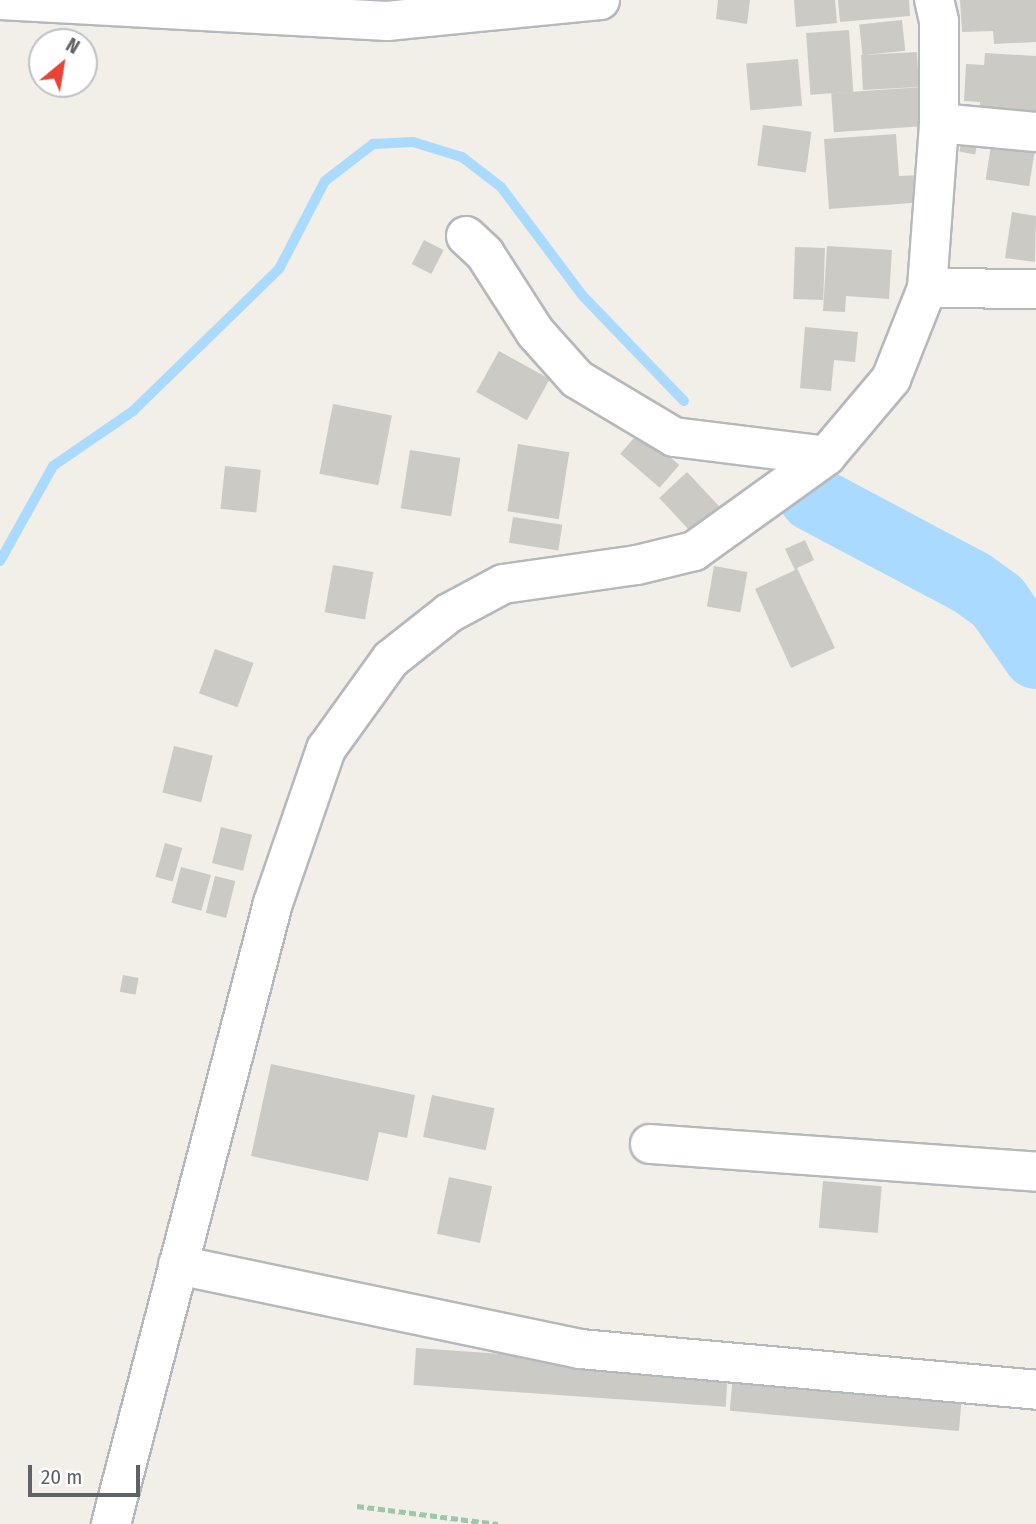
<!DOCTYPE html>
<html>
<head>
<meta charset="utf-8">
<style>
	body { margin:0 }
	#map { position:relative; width:1036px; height:1524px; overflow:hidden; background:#f1efe8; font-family:"Fira Sans Condensed",sans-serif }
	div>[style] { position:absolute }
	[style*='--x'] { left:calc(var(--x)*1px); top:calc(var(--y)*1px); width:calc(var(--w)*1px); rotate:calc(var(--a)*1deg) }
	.stream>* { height:10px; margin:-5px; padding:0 5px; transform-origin:5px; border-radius:5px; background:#aadaff }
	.river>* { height:66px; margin:-33px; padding:0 33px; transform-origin:33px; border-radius:33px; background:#aadaff }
	.building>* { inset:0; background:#cccac5; transform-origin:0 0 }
	.path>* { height:4.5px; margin-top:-2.25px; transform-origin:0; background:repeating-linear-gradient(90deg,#9cc7a9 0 7px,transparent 0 10.5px) }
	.roads { filter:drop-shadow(2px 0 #b5b8bc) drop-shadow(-2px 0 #b5b8bc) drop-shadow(0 2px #b5b8bc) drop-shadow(0 -2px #b5b8bc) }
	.minor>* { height:38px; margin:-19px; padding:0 19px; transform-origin:19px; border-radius:19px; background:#fff }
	span { translate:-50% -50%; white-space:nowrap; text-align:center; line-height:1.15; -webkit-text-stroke:5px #fff; paint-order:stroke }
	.north { position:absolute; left:28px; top:28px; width:70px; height:70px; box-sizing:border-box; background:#fff; border:2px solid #bfc1c3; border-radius:50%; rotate:30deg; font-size:19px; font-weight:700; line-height:28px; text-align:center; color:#5f6368 }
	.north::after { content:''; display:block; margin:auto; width:24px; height:32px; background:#ea4335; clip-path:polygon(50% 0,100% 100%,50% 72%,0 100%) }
	.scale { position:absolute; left:28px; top:1465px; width:112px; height:32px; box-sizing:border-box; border:4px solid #5f6368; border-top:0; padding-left:9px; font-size:21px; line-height:24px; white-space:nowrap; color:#5f6368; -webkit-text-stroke:5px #fff; paint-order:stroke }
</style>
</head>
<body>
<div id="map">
	<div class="stream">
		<i style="--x:0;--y:561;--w:109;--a:-60.8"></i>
		<i style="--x:53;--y:466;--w:97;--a:-34.5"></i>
		<i style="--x:133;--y:411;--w:204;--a:-44.2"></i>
		<i style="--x:279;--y:269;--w:99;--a:-62.4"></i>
		<i style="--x:325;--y:181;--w:61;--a:-37.6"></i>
		<i style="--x:373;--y:144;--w:40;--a:-2.9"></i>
		<i style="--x:413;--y:142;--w:51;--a:17"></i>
		<i style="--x:462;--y:157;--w:49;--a:37.6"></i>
		<i style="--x:501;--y:187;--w:135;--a:53.1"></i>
		<i style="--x:582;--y:295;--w:147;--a:46.1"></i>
	</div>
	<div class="river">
		<i style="--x:812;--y:498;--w:181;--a:28"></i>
		<i style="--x:972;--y:583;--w:32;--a:36"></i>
		<i style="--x:998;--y:602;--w:66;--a:54.9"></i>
	</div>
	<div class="building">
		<i style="clip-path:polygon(718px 0,750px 0,747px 24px,716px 19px)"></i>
		<i style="clip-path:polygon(794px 0,835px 0,837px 23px,796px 27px)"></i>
		<i style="clip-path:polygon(838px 0,909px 0,910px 16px,840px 22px)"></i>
		<i style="clip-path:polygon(960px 0,1036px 0,1036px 42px,994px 44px,993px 31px,962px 32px)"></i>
		<i style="left:902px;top:20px;width:31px;height:43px;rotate:84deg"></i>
		<i style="left:849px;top:30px;width:62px;height:43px;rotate:86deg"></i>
		<i style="left:917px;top:52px;width:35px;height:56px;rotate:87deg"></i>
		<i style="clip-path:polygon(985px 53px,1036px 56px,1036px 117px,980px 113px,980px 102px,964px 101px,966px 64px,984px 65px)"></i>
		<i style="left:798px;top:59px;width:47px;height:52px;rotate:85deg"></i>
		<i style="left:922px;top:87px;width:39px;height:91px;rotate:86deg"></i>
		<i style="left:763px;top:125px;width:49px;height:41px;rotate:8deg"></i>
		<i style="left:964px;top:128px;width:16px;height:24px;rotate:11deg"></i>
		<i style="left:993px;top:133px;width:44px;height:47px;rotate:9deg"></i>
		<i style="clip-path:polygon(896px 134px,899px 176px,923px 175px,925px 202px,829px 209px,824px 139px)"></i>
		<i style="clip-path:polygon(1012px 212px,1036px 216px,1035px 262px,1005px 258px)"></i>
		<i style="left:424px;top:240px;width:22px;height:27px;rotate:27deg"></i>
		<i style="clip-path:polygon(827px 246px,892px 250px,889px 299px,846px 296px,845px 312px,823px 311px)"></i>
		<i style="left:795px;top:247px;width:30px;height:52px;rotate:2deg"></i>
		<i style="clip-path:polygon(805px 327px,858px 332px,855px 362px,834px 360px,831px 391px,800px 388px)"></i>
		<i style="left:499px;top:351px;width:58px;height:47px;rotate:29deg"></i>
		<i style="left:333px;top:404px;width:60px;height:71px;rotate:11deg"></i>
		<i style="left:640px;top:431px;width:52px;height:30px;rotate:41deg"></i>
		<i style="left:518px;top:444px;width:52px;height:68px;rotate:9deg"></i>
		<i style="left:410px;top:450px;width:51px;height:59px;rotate:9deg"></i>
		<i style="left:225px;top:466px;width:36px;height:43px;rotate:6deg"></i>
		<i style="left:687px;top:472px;width:48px;height:38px;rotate:47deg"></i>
		<i style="left:513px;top:517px;width:50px;height:26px;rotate:9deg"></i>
		<i style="clip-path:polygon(805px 540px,814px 560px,797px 568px,835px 648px,791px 668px,755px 589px,795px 570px,785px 549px)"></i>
		<i style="left:333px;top:565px;width:41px;height:48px;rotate:10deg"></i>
		<i style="left:714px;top:566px;width:34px;height:41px;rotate:10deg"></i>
		<i style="left:215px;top:649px;width:41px;height:47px;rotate:20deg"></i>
		<i style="left:174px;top:746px;width:40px;height:48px;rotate:14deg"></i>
		<i style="left:221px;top:827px;width:32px;height:37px;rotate:14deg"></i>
		<i style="left:165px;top:843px;width:18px;height:35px;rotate:16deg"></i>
		<i style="left:181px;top:867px;width:31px;height:37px;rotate:15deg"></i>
		<i style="left:215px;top:876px;width:21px;height:38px;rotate:14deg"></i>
		<i style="left:123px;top:975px;width:16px;height:17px;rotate:11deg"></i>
		<i style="clip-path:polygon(271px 1064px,415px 1095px,407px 1138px,379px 1132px,368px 1181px,251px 1156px)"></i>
		<i style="left:432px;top:1095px;width:64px;height:43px;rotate:12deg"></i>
		<i style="left:449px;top:1177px;width:44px;height:58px;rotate:12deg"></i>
		<i style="left:823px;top:1181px;width:59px;height:47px;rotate:5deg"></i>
		<i style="left:416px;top:1348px;width:313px;height:37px;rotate:4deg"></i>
		<i style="left:733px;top:1374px;width:230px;height:37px;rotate:5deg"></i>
	</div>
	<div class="path">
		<i style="--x:357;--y:1506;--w:142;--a:7.3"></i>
	</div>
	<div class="roads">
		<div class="minor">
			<i style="--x:0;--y:0;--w:388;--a:3.1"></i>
			<i style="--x:387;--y:21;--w:214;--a:-5.6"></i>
			<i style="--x:939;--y:123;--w:97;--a:5.3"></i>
			<i style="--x:466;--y:236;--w:26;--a:43"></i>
			<i style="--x:485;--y:254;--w:93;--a:57.3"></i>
			<i style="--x:535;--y:332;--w:63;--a:48.2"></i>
			<i style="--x:577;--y:379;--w:113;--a:30.9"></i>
			<i style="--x:674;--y:437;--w:153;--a:7.1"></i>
			<i style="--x:927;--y:288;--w:109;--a:0.5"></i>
			<i style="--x:650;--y:1144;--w:387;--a:4.1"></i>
			<i style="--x:178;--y:1265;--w:411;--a:11.8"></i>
			<i style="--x:580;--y:1349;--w:458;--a:5.1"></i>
			<i style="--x:111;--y:1524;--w:642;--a:-75.38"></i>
			<i style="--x:273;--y:903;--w:163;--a:-71"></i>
			<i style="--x:326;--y:749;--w:111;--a:-54.2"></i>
			<i style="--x:391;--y:659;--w:74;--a:-38.4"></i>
			<i style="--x:449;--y:613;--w:61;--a:-28.2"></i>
			<i style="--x:503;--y:584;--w:135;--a:-8.1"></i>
			<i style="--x:637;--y:565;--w:59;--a:-13.8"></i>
			<i style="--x:694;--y:551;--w:163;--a:-35.7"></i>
			<i style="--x:826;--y:456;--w:101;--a:-49.8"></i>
			<i style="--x:891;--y:379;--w:98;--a:-68.4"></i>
			<i style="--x:927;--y:288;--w:165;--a:-85.8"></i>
			<i style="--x:939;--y:123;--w:102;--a:-90"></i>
			<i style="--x:939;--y:21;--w:22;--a:-103"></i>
		</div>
	</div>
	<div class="north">N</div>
	<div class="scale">20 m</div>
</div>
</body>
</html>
